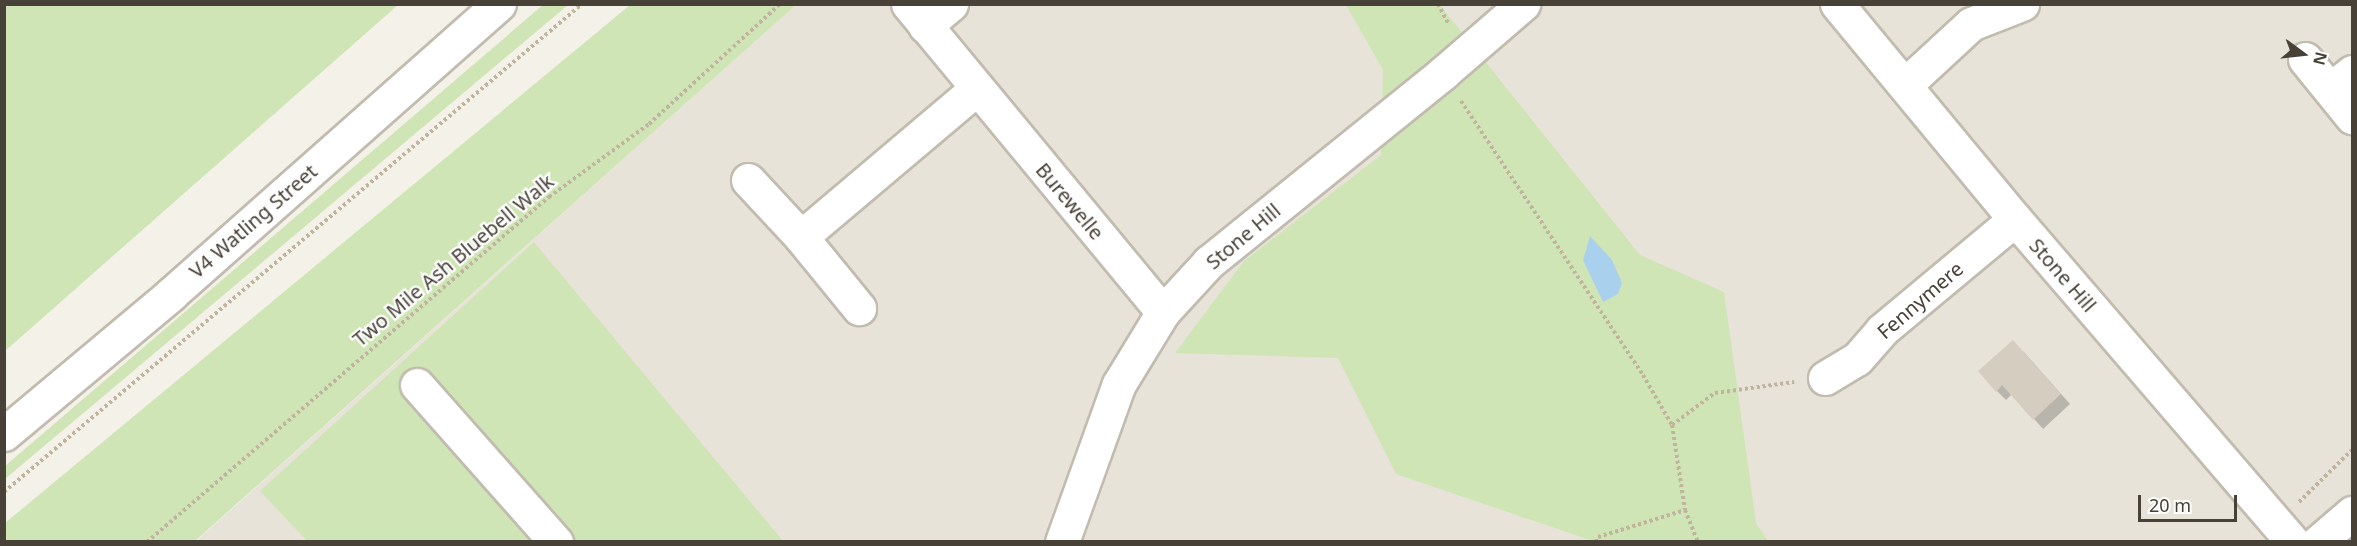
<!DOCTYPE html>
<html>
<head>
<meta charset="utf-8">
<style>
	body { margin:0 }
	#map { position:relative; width:2357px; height:546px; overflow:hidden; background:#f4f1e9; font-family:"Noto Sans",sans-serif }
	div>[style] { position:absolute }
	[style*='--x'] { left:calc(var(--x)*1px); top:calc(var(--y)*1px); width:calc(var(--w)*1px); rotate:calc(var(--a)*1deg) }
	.residential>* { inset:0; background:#e7e3d8 }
	.green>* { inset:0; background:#cfe5b5 }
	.water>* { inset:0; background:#a9d0ed }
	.shadow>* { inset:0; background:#0003 }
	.building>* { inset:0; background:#d5cdbf }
	.path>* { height:4px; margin-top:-2px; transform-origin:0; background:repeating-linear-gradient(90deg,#c0b49e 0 3px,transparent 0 6px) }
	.roads { filter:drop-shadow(2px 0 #c2bbaf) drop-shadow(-2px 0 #c2bbaf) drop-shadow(0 2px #c2bbaf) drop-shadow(0 -2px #c2bbaf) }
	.minor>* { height:33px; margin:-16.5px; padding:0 16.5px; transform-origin:16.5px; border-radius:16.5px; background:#fff }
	span { translate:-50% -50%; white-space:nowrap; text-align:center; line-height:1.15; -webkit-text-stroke:4.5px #fff; paint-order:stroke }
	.street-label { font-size:20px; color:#474138 }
	.frame { position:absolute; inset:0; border:6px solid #474138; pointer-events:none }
	.north { position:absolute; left:2273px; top:24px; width:60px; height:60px; -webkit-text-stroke:4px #fff; paint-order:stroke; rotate:105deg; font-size:16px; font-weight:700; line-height:24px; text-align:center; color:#474138 }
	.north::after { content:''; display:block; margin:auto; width:21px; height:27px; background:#474138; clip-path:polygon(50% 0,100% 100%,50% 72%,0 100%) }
	.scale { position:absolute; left:2138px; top:495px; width:99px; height:27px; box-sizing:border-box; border:3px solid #474138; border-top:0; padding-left:8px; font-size:18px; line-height:21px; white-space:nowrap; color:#474138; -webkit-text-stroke:4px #fff; paint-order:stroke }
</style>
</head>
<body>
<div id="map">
	<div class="residential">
		<i style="clip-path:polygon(796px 5px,2352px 5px,2352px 541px,195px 542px)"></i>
	</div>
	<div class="green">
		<i style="clip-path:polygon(5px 4px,398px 4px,398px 5px,5px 351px)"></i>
		<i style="clip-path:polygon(544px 4px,568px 5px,5px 479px,5px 466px)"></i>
		<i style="clip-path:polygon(630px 5px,796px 5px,195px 541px,5px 541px,5px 523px)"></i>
		<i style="clip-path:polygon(1346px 5px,1440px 5px,1640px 255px,1724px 292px,1756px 523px,1768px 541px,1593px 541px,1396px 474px,1338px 358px,1175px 353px,1244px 261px,1381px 155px,1383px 70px)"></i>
		<i style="clip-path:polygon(534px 242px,783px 541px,307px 541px,260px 491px)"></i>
	</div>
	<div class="water">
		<i style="clip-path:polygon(1590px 236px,1612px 260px,1622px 283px,1618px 294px,1603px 302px,1583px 260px)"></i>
	</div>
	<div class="shadow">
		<i style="clip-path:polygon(2023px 351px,2070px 404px,2043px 429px,2012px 394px,2006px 400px,1997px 391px)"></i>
	</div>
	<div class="building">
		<i style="clip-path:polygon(2013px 340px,2061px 394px,2033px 420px,2002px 385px,1996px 392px,1978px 371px)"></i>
	</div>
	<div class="path">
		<i style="--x:1438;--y:4;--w:24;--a:62"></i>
		<i style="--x:1461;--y:101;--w:329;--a:56.4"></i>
		<i style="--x:1643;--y:375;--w:58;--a:59.9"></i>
		<i style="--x:1672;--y:425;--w:86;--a:81.3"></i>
		<i style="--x:1685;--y:510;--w:35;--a:68"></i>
		<i style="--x:1672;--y:425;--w:54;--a:-36.7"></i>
		<i style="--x:1715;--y:393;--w:80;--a:-7.9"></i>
		<i style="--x:4;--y:492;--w:756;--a:-40.17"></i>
		<i style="--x:2299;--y:502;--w:74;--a:-44.5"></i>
		<i style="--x:147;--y:542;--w:530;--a:-40.64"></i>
		<i style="--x:549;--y:197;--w:124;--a:-36.1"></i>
		<i style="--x:649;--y:124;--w:178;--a:-42.5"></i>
		<i style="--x:1596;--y:542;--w:5;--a:-68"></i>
		<i style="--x:1598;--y:537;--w:91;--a:-17.2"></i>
	</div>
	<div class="roads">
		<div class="minor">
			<i style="--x:908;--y:4;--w:400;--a:50.4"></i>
			<i style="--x:1837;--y:4;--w:279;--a:50.4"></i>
			<i style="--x:2015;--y:219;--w:426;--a:49.3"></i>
			<i style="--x:925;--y:26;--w:34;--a:-40"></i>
			<i style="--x:2305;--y:59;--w:75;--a:51"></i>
			<i style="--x:1905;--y:85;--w:90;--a:-42.7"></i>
			<i style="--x:1971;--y:24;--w:55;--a:-21.4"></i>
			<i style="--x:2331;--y:89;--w:27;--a:-39"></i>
			<i style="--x:748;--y:180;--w:78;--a:47.1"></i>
			<i style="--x:801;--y:237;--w:229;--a:-40.2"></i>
			<i style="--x:801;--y:237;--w:92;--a:50.8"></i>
			<i style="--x:1825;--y:378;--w:37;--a:-31"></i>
			<i style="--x:1857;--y:359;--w:38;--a:-49"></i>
			<i style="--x:1882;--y:330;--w:173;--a:-39.8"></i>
			<i style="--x:417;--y:385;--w:210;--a:48.5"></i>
			<i style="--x:4;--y:434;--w:217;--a:-39.9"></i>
			<i style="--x:170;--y:295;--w:439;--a:-41.5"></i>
			<i style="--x:1062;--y:542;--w:168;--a:-70.2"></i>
			<i style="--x:1119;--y:384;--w:84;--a:-58.6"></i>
			<i style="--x:1163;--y:312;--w:68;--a:-47.4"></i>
			<i style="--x:1209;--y:262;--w:301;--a:-38.9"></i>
			<i style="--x:1443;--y:73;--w:106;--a:-40.8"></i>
			<i style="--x:2318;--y:542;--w:45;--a:-40.5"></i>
		</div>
	</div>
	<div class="street-label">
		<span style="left:1070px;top:201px;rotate:50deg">Burewelle</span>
		<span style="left:253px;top:221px;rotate:-41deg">V4 Watling Street</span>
		<span style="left:1243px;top:236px;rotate:-40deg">Stone Hill</span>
		<span style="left:453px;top:260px;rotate:-40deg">Two Mile Ash Bluebell Walk</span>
		<span style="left:2063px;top:275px;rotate:49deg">Stone Hill</span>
		<span style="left:1920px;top:300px;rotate:-41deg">Fennymere</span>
	</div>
	<div class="frame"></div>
	<div class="north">N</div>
	<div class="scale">20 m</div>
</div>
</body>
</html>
